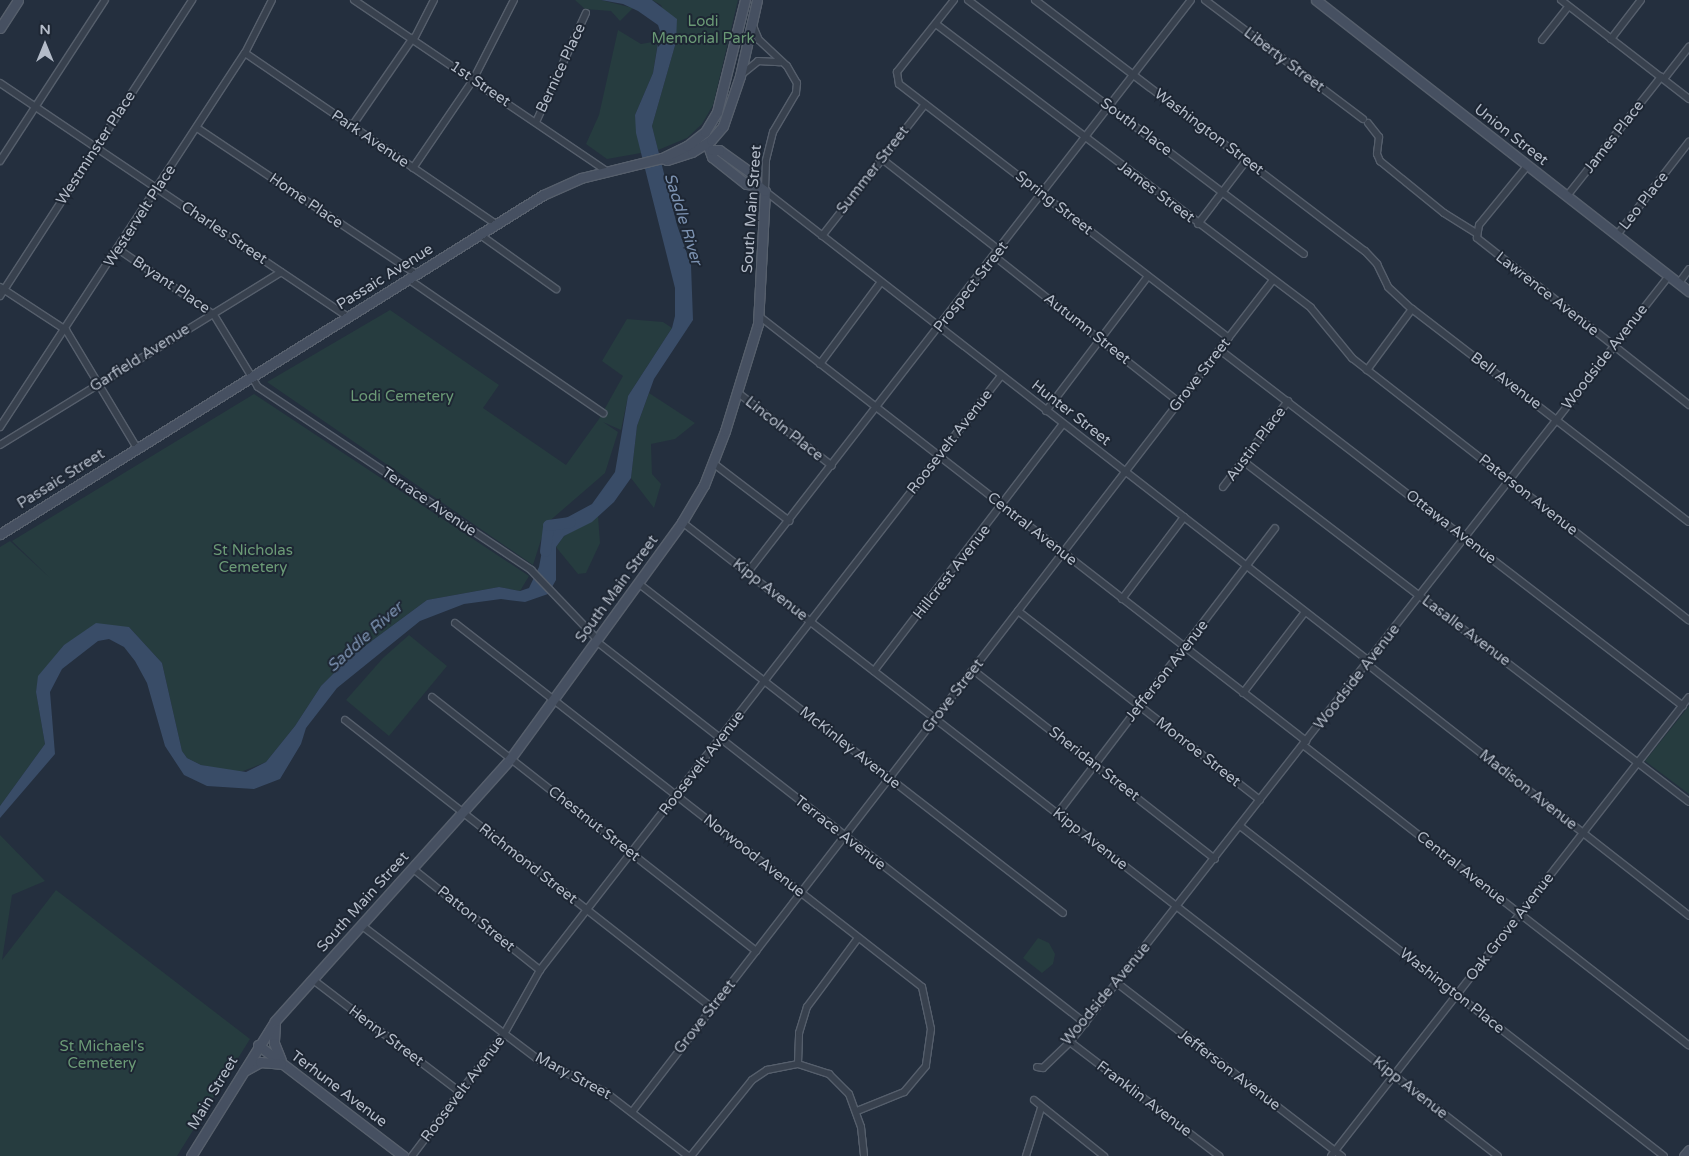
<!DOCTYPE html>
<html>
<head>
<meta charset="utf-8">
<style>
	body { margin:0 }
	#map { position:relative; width:1689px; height:1156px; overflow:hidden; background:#242f3e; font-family:"Varela Round",sans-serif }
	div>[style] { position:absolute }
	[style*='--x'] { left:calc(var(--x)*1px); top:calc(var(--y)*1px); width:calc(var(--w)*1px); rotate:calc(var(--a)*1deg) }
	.green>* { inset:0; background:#263c3f }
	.water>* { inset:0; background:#394c67 }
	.river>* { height:11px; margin:-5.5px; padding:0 5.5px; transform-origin:5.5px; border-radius:5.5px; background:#394c67 }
	.roads { filter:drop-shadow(1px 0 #565f6c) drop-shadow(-1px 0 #565f6c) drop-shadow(0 1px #565f6c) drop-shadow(0 -1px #565f6c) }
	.street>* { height:6px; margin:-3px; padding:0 3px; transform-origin:3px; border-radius:3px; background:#38414e }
	.secondary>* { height:9px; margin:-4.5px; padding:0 4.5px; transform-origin:4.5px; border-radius:4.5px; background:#465061 }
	span { translate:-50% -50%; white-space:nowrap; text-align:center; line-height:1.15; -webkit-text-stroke:4px #1d2633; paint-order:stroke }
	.park-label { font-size:15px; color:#6b9a76 }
	.street-label { font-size:15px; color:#b4bcc9 }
	.water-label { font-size:16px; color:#7c92b1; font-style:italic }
	.north { position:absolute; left:20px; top:20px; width:50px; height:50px; -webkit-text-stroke:4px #1d2633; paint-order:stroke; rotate:0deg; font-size:14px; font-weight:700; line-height:20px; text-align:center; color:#b4bcc9 }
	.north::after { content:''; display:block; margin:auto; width:18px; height:22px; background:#b4bcc9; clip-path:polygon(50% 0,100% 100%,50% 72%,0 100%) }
</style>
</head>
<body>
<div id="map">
	<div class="green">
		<i style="clip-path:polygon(575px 0,601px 0,633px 8px,620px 21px,611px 11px,585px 9px)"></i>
		<i style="clip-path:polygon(652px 0,738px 0,713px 105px,702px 124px,687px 138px,658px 150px,652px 126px,676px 42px,661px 5px)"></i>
		<i style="clip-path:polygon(618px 30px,641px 44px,658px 41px,653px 73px,635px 115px,641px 153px,607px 159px,586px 144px,599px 115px)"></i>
		<i style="clip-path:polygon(390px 310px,499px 385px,483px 408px,566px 465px,599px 419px,623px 376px,602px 361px,627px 319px,663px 322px,672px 328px,628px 396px,621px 430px,603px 422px,618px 432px,605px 473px,546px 524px,533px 565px,267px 382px)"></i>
		<i style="clip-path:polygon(649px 393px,695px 423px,675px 439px,651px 444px,652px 474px,661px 484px,654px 508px,631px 478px,637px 426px)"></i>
		<i style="clip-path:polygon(254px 394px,529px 576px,520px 591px,499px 587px,427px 600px,350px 657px,321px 686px,295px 726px,266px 762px,238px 773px,201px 765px,187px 758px,182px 751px,162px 663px,129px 627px,64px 645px,39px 676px,36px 692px,45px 744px,0 806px,0 547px,10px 541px,50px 578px,12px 541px)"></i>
		<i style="clip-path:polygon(598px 516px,600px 543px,586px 573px,578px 574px,556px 547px,564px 536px)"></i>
		<i style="clip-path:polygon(409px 635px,447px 666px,389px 736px,346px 700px,383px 658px)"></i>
		<i style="clip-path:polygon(1689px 706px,1689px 794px,1645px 761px)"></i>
		<i style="clip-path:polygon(0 835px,45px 881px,12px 895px,2px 960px,56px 890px,250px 1039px,177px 1156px,0 1156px)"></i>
		<i style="clip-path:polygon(1038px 938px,1049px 943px,1055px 954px,1053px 964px,1042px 973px,1023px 958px)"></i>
	</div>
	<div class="water">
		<i style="clip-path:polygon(601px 0,652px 0,677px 19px,676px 42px,652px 126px,677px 225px,691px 265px,693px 320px,654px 379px,637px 426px,631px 478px,614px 502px,592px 522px,564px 536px,556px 547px,556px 580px,548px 594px,525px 602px,501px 599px,464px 604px,420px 621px,337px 688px,306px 728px,301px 744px,280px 779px,254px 789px,207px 786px,184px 775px,165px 746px,147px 683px,135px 661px,124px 647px,109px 639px,98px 641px,62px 669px,50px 692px,55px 754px,0 818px,0 806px,45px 744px,36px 692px,38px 676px,64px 645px,96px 623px,129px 627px,162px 663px,182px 751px,187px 758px,201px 765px,246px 772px,266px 762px,295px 726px,321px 686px,350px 657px,427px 600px,499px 587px,520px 591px,529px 588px,539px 567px,545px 535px,553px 525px,592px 504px,615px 472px,628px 396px,672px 328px,675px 316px,675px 288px,636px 133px,635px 115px,653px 73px,660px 31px,658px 25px,638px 11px,623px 4px)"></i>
	</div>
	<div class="river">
		<i style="--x:545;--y:551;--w:26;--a:-83"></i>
		<i style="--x:548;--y:525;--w:22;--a:-8"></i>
	</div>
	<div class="roads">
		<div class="street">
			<i style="--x:354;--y:0;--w:303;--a:34.1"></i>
			<i style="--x:954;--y:0;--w:92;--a:128.4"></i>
			<i style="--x:897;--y:72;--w:12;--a:81"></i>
			<i style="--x:899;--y:84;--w:416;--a:37.6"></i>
			<i style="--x:968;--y:0;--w:421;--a:37.1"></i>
			<i style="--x:1035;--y:0;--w:415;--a:37.3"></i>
			<i style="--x:1365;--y:251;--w:18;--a:47"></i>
			<i style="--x:1377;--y:264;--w:25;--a:64"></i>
			<i style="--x:1388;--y:287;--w:33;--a:43"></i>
			<i style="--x:1412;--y:309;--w:349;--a:37.6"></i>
			<i style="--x:1205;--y:0;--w:198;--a:37"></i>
			<i style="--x:1561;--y:0;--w:162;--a:37.7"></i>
			<i style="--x:936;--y:24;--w:470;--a:37.1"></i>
			<i style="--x:1311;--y:308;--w:65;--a:50.6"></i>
			<i style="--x:1352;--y:358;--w:427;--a:37.9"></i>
			<i style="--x:753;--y:26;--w:15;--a:67"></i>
			<i style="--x:759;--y:40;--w:38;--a:43"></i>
			<i style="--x:787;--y:66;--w:20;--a:60"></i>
			<i style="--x:797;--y:83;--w:10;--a:96"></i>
			<i style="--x:796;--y:93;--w:45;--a:120.5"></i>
			<i style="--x:773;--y:132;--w:30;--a:104"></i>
			<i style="--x:766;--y:161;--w:30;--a:92"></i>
			<i style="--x:765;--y:191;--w:765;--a:37.89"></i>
			<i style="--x:414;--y:39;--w:44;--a:-62.9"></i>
			<i style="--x:1611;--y:39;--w:49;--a:-52.4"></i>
			<i style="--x:1542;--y:40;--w:42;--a:-51.8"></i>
			<i style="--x:245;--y:53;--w:304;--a:34.3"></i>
			<i style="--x:741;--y:75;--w:22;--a:-39"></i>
			<i style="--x:758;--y:61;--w:22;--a:3"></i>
			<i style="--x:1664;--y:79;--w:41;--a:-52"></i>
			<i style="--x:0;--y:83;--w:419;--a:33.9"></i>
			<i style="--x:536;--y:122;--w:120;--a:-65.4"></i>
			<i style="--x:1368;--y:123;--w:18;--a:52"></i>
			<i style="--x:1379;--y:137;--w:17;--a:97"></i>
			<i style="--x:1377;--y:154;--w:8;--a:67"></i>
			<i style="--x:1380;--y:161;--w:82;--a:39.1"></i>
			<i style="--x:1444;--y:213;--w:38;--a:32"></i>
			<i style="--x:352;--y:126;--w:107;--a:-55.3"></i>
			<i style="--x:197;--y:128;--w:263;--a:33.7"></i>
			<i style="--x:882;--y:159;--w:148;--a:37.9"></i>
			<i style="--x:0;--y:161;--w:192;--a:-56.9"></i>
			<i style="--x:1528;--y:165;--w:77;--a:129.2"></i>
			<i style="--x:1479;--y:225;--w:13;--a:99"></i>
			<i style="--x:1477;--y:238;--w:270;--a:38.2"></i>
			<i style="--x:413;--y:168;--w:107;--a:-55.7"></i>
			<i style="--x:473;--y:80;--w:90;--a:-62.9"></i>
			<i style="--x:1567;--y:196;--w:152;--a:-51.7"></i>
			<i style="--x:1198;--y:224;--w:79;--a:-52.7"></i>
			<i style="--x:479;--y:234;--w:95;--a:35.5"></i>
			<i style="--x:1617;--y:235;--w:118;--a:-52.3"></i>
			<i style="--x:822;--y:236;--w:167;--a:-52"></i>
			<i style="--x:118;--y:249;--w:116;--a:34.5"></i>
			<i style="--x:214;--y:315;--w:84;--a:58.6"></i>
			<i style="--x:258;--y:387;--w:329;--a:33.8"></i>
			<i style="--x:531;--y:570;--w:95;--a:46.3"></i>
			<i style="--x:994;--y:256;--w:236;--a:38.3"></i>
			<i style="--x:408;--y:279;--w:237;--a:34.5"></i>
			<i style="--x:1679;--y:283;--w:17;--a:-54"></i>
			<i style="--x:0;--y:287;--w:79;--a:33.1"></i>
			<i style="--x:66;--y:330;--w:138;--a:59"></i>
			<i style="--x:0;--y:296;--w:353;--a:-57"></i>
			<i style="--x:759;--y:316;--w:693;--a:37.85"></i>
			<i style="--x:1220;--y:350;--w:584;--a:37.56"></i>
			<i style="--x:820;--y:364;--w:102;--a:-53.4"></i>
			<i style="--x:1367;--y:370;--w:76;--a:-53.6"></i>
			<i style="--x:737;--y:392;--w:120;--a:37.9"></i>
			<i style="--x:1046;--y:411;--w:169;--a:-52.9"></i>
			<i style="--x:0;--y:427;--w:447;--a:-56.8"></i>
			<i style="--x:245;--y:53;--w:59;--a:-63"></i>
			<i style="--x:0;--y:445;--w:330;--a:-31.6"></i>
			<i style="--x:1243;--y:461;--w:561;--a:37.4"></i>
			<i style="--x:713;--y:463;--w:96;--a:37.3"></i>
			<i style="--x:1223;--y:487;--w:108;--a:-52.9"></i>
			<i style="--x:682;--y:522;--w:1033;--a:37.85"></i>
			<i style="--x:748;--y:572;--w:723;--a:-52.24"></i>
			<i style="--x:638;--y:583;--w:538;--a:37.83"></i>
			<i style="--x:1122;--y:599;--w:103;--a:-52.9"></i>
			<i style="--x:1018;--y:611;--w:307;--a:38"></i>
			<i style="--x:455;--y:623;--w:592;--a:37.93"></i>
			<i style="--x:922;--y:987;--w:43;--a:77.9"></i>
			<i style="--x:931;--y:1029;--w:37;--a:98"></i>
			<i style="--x:926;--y:1066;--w:34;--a:130"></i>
			<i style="--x:904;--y:1092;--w:51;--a:158"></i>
			<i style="--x:596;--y:641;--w:621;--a:38"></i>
			<i style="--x:1367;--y:664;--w:409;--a:38"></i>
			<i style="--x:973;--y:670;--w:307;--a:38"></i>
			<i style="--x:874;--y:671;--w:311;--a:-52.6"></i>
			<i style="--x:1243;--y:693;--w:102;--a:-52.6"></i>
			<i style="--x:432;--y:697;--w:412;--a:38.1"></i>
			<i style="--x:345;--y:720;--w:467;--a:38.1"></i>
			<i style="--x:1303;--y:745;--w:489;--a:37.9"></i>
			<i style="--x:1058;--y:813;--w:358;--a:-52.7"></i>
			<i style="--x:1240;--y:826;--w:537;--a:37.89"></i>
			<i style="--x:412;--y:868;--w:164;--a:38.6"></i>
			<i style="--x:361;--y:925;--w:220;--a:37.2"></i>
			<i style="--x:536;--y:1058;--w:77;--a:26.2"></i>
			<i style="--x:605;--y:1092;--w:105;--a:37.6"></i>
			<i style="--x:312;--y:979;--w:186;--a:37.4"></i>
			<i style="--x:1117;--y:983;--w:284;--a:37.6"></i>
			<i style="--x:1070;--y:1042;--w:188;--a:37.4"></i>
			<i style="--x:798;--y:1064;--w:31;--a:-88"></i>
			<i style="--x:799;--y:1033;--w:27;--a:-73"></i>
			<i style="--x:807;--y:1007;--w:86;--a:-53.5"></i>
			<i style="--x:1037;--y:1067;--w:6;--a:9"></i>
			<i style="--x:1043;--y:1068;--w:37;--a:-44"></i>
			<i style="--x:1070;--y:1042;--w:972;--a:-51.98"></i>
			<i style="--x:1034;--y:1100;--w:90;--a:38.7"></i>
			<i style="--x:632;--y:1112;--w:1050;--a:-52.39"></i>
			<i style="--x:412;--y:1156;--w:153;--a:-53"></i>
			<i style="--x:504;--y:1034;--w:73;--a:-60.6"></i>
			<i style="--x:540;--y:970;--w:752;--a:-52.19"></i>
			<i style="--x:691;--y:1156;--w:97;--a:-51.2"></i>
			<i style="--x:752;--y:1080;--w:18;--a:-34"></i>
			<i style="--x:767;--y:1070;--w:32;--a:-11"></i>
			<i style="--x:798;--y:1064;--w:33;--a:18"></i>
			<i style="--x:829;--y:1074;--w:28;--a:45"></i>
			<i style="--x:849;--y:1094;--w:35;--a:70"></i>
			<i style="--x:861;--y:1127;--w:29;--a:84"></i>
			<i style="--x:1026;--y:1156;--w:50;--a:-72.6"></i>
			<i style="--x:1331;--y:1156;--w:582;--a:-52.05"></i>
		</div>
		<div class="secondary">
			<i style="--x:1316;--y:0;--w:473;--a:38"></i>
			<i style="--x:0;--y:28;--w:33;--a:-57"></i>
			<i style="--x:708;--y:146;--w:12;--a:70"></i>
			<i style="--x:712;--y:157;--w:43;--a:38.5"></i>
			<i style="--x:746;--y:184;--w:11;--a:5"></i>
			<i style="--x:662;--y:158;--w:5;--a:22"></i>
			<i style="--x:667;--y:160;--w:26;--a:-18"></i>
			<i style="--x:692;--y:152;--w:22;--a:-32"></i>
			<i style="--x:711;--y:140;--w:18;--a:-49"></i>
			<i style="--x:723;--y:126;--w:53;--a:-71.2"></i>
			<i style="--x:740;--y:76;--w:78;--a:-77.4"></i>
			<i style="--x:0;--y:534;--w:640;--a:-31.98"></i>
			<i style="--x:543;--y:195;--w:42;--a:-24.1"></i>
			<i style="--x:581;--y:178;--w:83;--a:-13.9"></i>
			<i style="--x:662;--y:158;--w:28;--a:-26"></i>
			<i style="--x:687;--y:146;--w:23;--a:-38"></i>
			<i style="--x:705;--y:132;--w:23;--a:-59"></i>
			<i style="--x:717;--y:112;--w:115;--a:-76"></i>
			<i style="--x:275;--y:1022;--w:21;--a:93"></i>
			<i style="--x:274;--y:1043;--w:18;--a:68"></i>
			<i style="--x:258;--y:1045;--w:183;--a:37.4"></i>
			<i style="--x:244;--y:1071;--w:18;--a:-29"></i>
			<i style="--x:260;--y:1062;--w:21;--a:5"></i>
			<i style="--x:191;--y:1156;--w:159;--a:-58.1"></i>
			<i style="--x:275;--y:1021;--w:352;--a:-48.1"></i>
			<i style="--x:510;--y:759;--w:293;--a:-54"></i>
			<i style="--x:682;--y:522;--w:43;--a:-59.3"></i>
			<i style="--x:704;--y:485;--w:58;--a:-68.7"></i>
			<i style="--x:725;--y:431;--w:112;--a:-72.9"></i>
			<i style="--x:758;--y:324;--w:133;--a:-87"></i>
			<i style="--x:765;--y:191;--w:10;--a:-143"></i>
			<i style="--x:757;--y:185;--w:10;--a:-107"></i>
			<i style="--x:754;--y:175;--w:43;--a:-144.5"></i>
			<i style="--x:719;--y:150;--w:7;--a:180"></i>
			<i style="--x:1684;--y:1156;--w:8;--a:-50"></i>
		</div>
	</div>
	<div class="park-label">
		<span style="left:703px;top:30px">Lodi<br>Memorial Park</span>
		<span style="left:402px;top:397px">Lodi Cemetery</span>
		<span style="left:253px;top:559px">St Nicholas<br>Cemetery</span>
		<span style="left:102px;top:1055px">St Michael's<br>Cemetery</span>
	</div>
	<div class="street-label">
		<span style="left:1284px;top:60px;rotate:37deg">Liberty Street</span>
		<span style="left:561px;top:68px;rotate:-65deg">Bernice Place</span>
		<span style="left:480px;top:84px;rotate:34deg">1st Street</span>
		<span style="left:1136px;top:127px;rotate:37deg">South Place</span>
		<span style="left:1209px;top:132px;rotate:37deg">Washington Street</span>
		<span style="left:1511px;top:135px;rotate:38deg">Union Street</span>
		<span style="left:1614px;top:137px;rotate:-52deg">James Place</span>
		<span style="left:370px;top:139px;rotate:34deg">Park Avenue</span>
		<span style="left:96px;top:148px;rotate:-57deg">Westminster Place</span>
		<span style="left:873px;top:170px;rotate:-52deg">Summer Street</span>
		<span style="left:1156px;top:192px;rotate:37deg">James Street</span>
		<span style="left:306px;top:201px;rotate:34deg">Home Place</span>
		<span style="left:1644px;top:201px;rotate:-52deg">Leo Place</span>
		<span style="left:1054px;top:203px;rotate:38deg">Spring Street</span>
		<span style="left:752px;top:209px;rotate:-86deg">South Main Street</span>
		<span style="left:140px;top:216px;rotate:-57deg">Westervelt Place</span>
		<span style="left:224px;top:233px;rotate:34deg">Charles Street</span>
		<span style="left:385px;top:277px;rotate:-32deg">Passaic Avenue</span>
		<span style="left:171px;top:285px;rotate:34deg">Bryant Place</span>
		<span style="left:971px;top:287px;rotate:-52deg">Prospect Street</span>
		<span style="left:1547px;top:294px;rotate:38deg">Lawrence Avenue</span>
		<span style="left:1087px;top:329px;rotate:38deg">Autumn Street</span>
		<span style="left:1605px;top:357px;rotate:-52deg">Woodside Avenue</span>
		<span style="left:140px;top:358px;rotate:-32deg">Garfield Avenue</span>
		<span style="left:1200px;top:375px;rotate:-52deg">Grove Street</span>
		<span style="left:1506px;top:381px;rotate:37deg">Bell Avenue</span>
		<span style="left:1071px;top:413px;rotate:38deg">Hunter Street</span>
		<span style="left:784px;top:429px;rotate:38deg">Lincoln Place</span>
		<span style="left:950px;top:442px;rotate:-52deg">Roosevelt Avenue</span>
		<span style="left:1256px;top:444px;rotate:-53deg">Austin Place</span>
		<span style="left:61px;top:479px;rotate:-32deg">Passaic Street</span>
		<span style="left:1528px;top:495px;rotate:38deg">Paterson Avenue</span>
		<span style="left:429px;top:502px;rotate:34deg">Terrace Avenue</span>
		<span style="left:1451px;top:527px;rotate:38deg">Ottawa Avenue</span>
		<span style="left:1032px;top:529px;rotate:38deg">Central Avenue</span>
		<span style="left:952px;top:572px;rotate:-52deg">Hillcrest Avenue</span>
		<span style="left:617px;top:589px;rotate:-54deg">South Main Street</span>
		<span style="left:770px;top:590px;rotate:38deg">Kipp Avenue</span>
		<span style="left:1466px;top:631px;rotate:37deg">Lasalle Avenue</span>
		<span style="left:1167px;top:671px;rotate:-52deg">Jefferson Avenue</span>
		<span style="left:1357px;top:677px;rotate:-52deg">Woodside Avenue</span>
		<span style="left:953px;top:696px;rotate:-52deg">Grove Street</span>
		<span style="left:850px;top:748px;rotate:38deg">McKinley Avenue</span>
		<span style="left:1198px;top:752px;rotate:38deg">Monroe Street</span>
		<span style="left:702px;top:763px;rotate:-52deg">Roosevelt Avenue</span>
		<span style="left:1094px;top:764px;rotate:38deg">Sheridan Street</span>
		<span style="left:1528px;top:790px;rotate:38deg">Madison Avenue</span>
		<span style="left:594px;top:824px;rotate:38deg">Chestnut Street</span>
		<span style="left:840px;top:833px;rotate:38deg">Terrace Avenue</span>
		<span style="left:1090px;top:839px;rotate:38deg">Kipp Avenue</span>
		<span style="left:754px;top:856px;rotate:38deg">Norwood Avenue</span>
		<span style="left:528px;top:864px;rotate:38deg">Richmond Street</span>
		<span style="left:1461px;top:868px;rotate:38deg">Central Avenue</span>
		<span style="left:363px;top:902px;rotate:-48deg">South Main Street</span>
		<span style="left:476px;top:919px;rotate:39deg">Patton Street</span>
		<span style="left:1510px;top:927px;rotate:-52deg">Oak Grove Avenue</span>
		<span style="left:1452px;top:991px;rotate:38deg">Washington Place</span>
		<span style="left:1106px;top:994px;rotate:-50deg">Woodside Avenue</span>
		<span style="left:705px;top:1017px;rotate:-52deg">Grove Street</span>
		<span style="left:386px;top:1036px;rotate:37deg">Henry Street</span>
		<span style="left:1229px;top:1070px;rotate:37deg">Jefferson Avenue</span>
		<span style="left:573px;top:1076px;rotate:28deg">Mary Street</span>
		<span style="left:1410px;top:1088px;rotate:38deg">Kipp Avenue</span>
		<span style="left:339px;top:1089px;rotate:37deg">Terhune Avenue</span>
		<span style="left:463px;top:1089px;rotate:-53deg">Roosevelt Avenue</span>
		<span style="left:213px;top:1093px;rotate:-59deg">Main Street</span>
		<span style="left:1144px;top:1099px;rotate:37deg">Franklin Avenue</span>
	</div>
	<div class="water-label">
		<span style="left:683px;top:219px;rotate:73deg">Saddle River</span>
		<span style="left:365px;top:637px;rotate:-42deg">Saddle River</span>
	</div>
	<div class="north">N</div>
</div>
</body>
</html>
